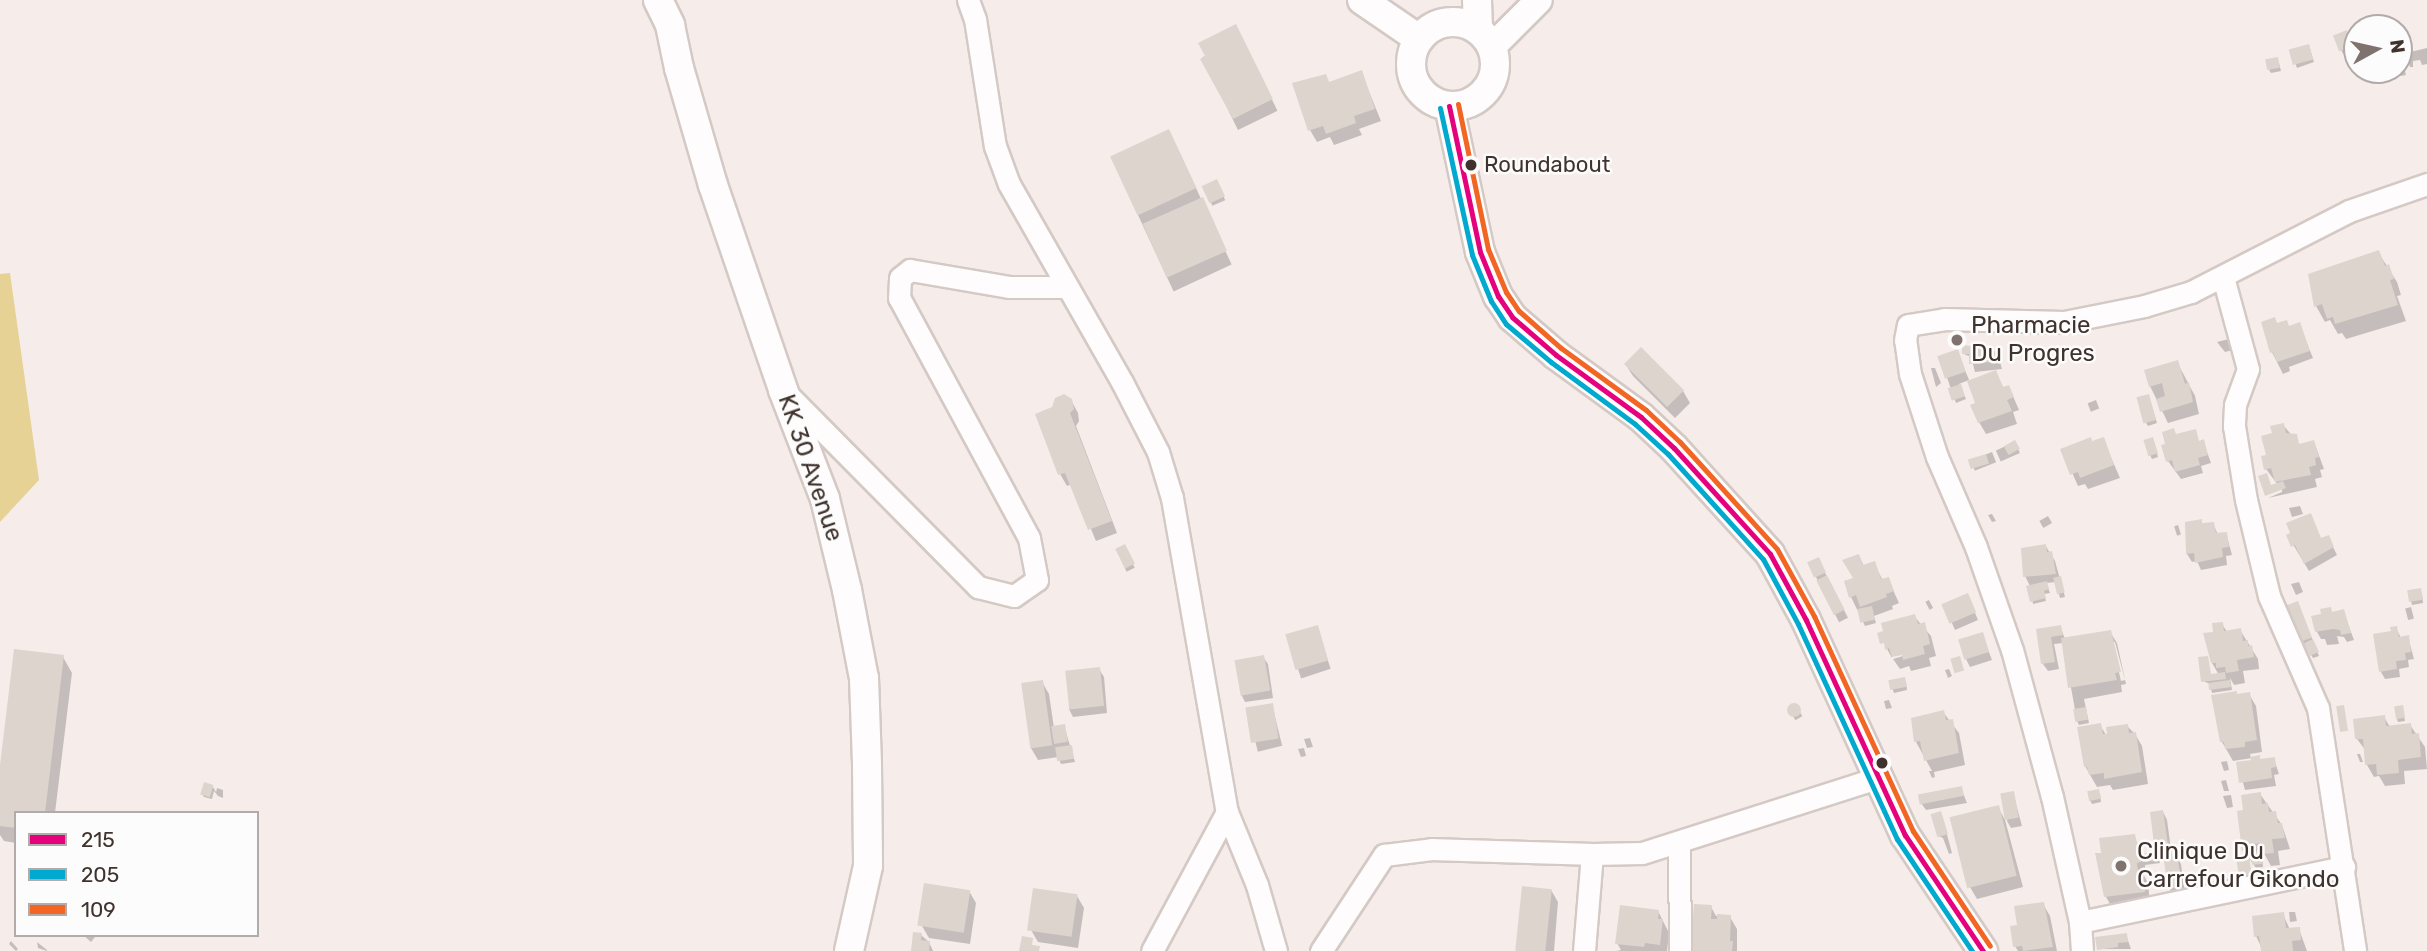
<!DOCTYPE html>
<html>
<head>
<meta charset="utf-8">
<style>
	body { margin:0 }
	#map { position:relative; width:2427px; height:951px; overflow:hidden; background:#f6edea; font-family:Rubik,sans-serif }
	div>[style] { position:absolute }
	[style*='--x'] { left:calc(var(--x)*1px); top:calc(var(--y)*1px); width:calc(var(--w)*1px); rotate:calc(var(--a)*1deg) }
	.forest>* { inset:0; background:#e7d296 }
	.shadow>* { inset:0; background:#0003; transform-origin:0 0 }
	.building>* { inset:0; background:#dcd4cd; transform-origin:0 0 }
	.round { border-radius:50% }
	.roads { filter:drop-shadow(2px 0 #d4c9c4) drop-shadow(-2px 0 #d4c9c4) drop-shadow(0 2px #d4c9c4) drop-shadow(0 -2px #d4c9c4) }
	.minor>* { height:21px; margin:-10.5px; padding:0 10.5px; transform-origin:10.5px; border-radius:10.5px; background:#fefcfc }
	.tertiary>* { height:26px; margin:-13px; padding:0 13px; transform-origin:13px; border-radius:13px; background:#fefcfc }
	.secondary>* { height:28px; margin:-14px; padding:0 14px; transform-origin:14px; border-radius:14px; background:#fefcfc }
	.secondary>.ring { margin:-14px; padding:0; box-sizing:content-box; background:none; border:28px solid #fefcfc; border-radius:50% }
	.bus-1>* { height:5px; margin:-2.5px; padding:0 2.5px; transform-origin:2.5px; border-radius:2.5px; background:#e5007d }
	.bus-2>* { height:5px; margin:-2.5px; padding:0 2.5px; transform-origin:2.5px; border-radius:2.5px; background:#00a9ce }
	.bus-3>* { height:5px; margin:-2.5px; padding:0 2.5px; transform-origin:2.5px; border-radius:2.5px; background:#f26522 }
	.dots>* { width:19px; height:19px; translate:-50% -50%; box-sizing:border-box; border:4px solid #fcfcfc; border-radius:50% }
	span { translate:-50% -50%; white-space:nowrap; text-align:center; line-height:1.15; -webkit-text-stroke:5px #fcfcfc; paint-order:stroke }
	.bus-label { font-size:22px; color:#40322d }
	.left { translate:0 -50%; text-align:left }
	.poi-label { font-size:24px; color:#40322d }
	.street-label { font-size:24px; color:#40322d }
	.legend { position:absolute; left:14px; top:811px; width:245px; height:126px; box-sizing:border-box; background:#fcfcfc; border:2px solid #b1aba9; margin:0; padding:9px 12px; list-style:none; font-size:21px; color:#40322d }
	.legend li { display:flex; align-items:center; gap:14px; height:35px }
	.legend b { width:35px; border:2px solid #b1aba9 }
	.north { position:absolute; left:2343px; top:14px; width:70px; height:70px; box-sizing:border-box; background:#fcfcfc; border:2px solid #b1aba9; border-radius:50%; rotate:82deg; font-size:19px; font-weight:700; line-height:28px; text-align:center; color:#40322d }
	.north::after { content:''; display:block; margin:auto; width:24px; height:32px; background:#80736f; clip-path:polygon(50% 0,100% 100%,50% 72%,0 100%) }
</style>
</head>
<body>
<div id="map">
	<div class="forest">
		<i style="clip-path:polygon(10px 273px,39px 480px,0 522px,0 274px)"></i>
	</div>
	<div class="shadow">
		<i style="clip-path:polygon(2348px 35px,2353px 50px,2343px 54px,2335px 37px)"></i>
		<i style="left:1242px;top:38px;width:81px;height:44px;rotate:64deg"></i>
		<i style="clip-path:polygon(2427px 48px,2427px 64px,2422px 65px,2420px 60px,2413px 61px,2413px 67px,2410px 67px,2406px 53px)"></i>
		<i style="clip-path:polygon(2310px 49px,2314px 62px,2297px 68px,2291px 51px)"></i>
		<i style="clip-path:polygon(2279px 63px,2281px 71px,2271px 73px,2269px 70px)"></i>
		<i style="clip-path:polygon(2403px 64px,2406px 75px,2401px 76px,2399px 65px)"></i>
		<i style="clip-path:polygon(1361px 72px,1381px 121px,1359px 129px,1362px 135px,1334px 145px,1330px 137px,1317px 142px,1310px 130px,1329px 84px)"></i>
		<i style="left:1175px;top:143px;width:134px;height:64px;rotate:65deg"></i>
		<i style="left:1217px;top:181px;width:21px;height:14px;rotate:67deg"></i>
		<i style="clip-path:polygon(2378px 252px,2397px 282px,2401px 295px,2397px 296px,2406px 321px,2346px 339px,2342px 333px,2338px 334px,2330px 320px,2325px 322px,2316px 306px)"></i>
		<i style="clip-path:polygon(2299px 324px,2313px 358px,2289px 367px,2290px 371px,2283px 374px,2272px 352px,2289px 327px)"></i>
		<i style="clip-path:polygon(2229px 339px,2233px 350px,2225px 352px,2217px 342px)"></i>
		<i style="clip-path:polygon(1991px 349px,1998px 354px,2002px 369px,1975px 372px,1971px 357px,1964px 354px)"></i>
		<i style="clip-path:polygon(1957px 352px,1970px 382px,1995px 372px,2004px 389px,2009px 387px,2019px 410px,2013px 412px,2017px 424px,1986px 434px,1979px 422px,1978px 404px,1969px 380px,1959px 384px,1966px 399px,1956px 403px,1940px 358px)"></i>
		<i style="clip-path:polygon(2177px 362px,2195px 396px,2199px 414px,2168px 423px,2150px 386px)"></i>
		<i style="clip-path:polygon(1626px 365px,1683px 391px,1690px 403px,1675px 418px,1633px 376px)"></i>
		<i style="clip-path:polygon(1931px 368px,1935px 368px,1941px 383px,1936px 387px)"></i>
		<i style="clip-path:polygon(1071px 400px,1078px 413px,1079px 421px,1076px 426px,1117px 533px,1096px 541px,1072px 484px,1067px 486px,1060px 474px)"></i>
		<i style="left:2096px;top:400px;width:9px;height:9px;rotate:69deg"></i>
		<i style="clip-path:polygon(2150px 400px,2157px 423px,2148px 426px,2146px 423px)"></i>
		<i style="clip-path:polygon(2283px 425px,2301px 446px,2314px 442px,2324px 469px,2320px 470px,2322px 477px,2315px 479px,2317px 487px,2268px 498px,2282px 492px,2282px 488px,2271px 487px,2278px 485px,2266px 469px,2263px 457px,2268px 456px,2274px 434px)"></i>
		<i style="clip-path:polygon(2195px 431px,2200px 449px,2203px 441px,2211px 463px,2201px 466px,2203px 473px,2181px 479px,2168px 461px,2177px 436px)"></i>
		<i style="clip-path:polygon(2103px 439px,2120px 478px,2088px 489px,2085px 484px,2078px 486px,2062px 450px)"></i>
		<i style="left:2015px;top:442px;width:12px;height:21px;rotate:66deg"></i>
		<i style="clip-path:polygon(2154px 442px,2158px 457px,2152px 459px,2150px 455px)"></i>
		<i style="left:1992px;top:452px;width:11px;height:23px;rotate:68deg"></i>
		<i style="clip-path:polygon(2300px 506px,2303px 514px,2292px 517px,2289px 508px)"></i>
		<i style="clip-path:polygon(1992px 514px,1996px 521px,1992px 522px,1988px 515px)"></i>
		<i style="left:2048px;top:516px;width:8px;height:10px;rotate:60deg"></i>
		<i style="clip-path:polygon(2213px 523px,2218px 535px,2226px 533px,2232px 555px,2226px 556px,2227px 565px,2201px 570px,2197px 561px,2192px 562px,2187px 554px,2187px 524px)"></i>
		<i style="left:2178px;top:525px;width:10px;height:4px;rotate:73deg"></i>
		<i style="clip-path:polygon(2288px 536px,2322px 540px,2332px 545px,2337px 555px,2309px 571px)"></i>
		<i style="clip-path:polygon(2045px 545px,2055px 561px,2065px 597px,2060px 598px,2056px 582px,2046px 583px,2050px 593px,2044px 594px,2046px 601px,2033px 604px,2030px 586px,2025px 576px)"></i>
		<i style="left:1125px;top:547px;width:23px;height:9px;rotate:65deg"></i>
		<i style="clip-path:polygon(1859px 556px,1864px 566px,1874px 563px,1883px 581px,1888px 579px,1899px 603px,1892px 606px,1893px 609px,1874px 616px,1876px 623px,1865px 626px,1851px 597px)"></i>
		<i style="left:1818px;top:559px;width:66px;height:10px;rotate:63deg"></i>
		<i style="clip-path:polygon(2299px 582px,2303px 592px,2296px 595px,2291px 584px)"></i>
		<i style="clip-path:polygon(2409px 592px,2422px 594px,2423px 603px,2412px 605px)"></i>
		<i style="left:1929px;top:600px;width:9px;height:4px;rotate:63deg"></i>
		<i style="clip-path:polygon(1971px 603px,1978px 620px,1955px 630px,1944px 605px)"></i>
		<i style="left:2411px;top:607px;width:12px;height:6px;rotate:76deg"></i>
		<i style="clip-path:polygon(2301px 611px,2319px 656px,2313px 658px,2302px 641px)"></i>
		<i style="clip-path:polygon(2343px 611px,2354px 640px,2347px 642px,2344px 637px,2337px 636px,2339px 644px,2327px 645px,2325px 639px,2321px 639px,2317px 632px,2313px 617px)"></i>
		<i style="clip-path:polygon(1914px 616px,1931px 636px,1936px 656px,1929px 658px,1931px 666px,1911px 671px,1909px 666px,1900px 669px,1893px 659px,1910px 654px,1892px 655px,1892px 658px,1887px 649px)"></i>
		<i style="clip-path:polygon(2222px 624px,2227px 632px,2240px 630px,2258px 659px,2259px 669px,2243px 671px,2245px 683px,2234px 685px,2230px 678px,2232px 690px,2212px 693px,2210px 684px,2203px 681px,2207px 658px,2211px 676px,2219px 675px,2212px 663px,2215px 634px)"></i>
		<i style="clip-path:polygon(evenodd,2060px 626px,2065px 639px,2110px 632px,2117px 643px,2126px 684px,2121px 685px,2122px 692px,2084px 699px,2089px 723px,2079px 725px,2077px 721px,2063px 643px,2054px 644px,2059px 669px,2048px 671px,2043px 664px,2038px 630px,2060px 626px,2112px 642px,2115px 642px,2125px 680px,2121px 681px,2112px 642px)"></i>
		<i style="left:1317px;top:627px;width:44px;height:31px;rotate:72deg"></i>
		<i style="clip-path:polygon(2396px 628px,2401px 638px,2408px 637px,2414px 659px,2408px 660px,2409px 667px,2399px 669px,2400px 677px,2385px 679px,2381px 672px,2375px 635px,2393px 632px)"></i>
		<i style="clip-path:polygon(1982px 634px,1992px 660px,1970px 667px,1966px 659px)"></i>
		<i style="clip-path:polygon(63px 657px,72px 673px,55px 813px,16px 813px,16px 843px,4px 841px,0 835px,0 780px)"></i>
		<i style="clip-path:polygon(1263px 657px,1268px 664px,1273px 698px,1245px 702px,1241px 694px)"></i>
		<i style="clip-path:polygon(1099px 669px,1104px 677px,1107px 713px,1073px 717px,1069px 709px)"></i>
		<i style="clip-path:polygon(1949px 669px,1952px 676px,1948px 678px,1945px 670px)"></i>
		<i style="clip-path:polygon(1042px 682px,1049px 694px,1054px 728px,1064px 726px,1075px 762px,1061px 764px,1058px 757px,1038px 760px,1031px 748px,1022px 685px)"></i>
		<i style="clip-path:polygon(1890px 682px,1906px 682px,1907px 690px,1894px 693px)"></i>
		<i style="clip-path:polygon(2249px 694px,2256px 706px,2262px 752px,2250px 754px,2251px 758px,2259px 757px,2261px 761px,2274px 759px,2279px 774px,2274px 775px,2276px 786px,2245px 790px,2238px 764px,2253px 762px,2252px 758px,2233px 761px,2229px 754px,2222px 742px,2213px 696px)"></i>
		<i style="clip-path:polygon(1889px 700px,1892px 708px,1886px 709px,1884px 701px)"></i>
		<i style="left:1272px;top:705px;width:42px;height:25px;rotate:76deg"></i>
		<i style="left:1796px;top:705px;width:13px;height:8px;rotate:61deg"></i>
		<i style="clip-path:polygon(2402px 707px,2405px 721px,2398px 722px,2397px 719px)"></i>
		<i style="clip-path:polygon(1943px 712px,1959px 733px,1965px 765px,1934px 772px,1935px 777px,1932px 778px,1929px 771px,1932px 771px,1916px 742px)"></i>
		<i style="clip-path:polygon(2384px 717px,2390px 727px,2410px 725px,2425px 747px,2427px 769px,2404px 771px,2405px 784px,2385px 786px,2379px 776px,2374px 777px,2367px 765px,2366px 751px,2357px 739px)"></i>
		<i style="clip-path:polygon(2100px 725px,2109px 740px,2127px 726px,2135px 734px,2142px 746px,2148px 784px,2113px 790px,2110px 785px,2097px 787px,2085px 766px)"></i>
		<i style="clip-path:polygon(1310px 738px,1313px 747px,1307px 748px,1304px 739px)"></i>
		<i style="clip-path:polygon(1304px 748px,1306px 756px,1301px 757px,1298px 749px)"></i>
		<i style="clip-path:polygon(2357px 754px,2360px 754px,2363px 762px,2360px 762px)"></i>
		<i style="clip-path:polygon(2227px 761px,2229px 770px,2224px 771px,2221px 762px)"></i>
		<i style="clip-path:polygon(2226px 780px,2229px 791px,2224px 791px,2221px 781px)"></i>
		<i style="clip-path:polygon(213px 787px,216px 792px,217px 788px,223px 790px,223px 798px,218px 796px,214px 791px,212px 799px,204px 797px,202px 794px)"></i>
		<i style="clip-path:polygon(1961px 788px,1967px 803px,1926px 810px,1921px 803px)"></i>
		<i style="clip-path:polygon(2013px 793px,2022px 826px,2011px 828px,2007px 821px)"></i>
		<i style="clip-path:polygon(2100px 794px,2101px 802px,2092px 804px,2090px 800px)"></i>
		<i style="clip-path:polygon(2260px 794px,2282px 825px,2290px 849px,2278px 851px,2280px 865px,2271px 866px,2265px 855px,2262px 856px,2263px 867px,2256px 868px,2249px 858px,2252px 881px,2244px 850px,2245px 812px)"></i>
		<i style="clip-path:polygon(2231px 795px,2233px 807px,2227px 808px,2223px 796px)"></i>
		<i style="clip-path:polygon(1998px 807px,2005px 820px,2023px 887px,1977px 899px,1970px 887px)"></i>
		<i style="clip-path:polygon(2163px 812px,2167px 820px,2172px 857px,2176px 856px,2181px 864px,2185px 894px,2174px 896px,2169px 888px,2165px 859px,2159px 859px,2160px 863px,2145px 865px,2146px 874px,2143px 874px,2148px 883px,2150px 904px,2113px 909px,2106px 897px,2134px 836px,2143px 856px,2158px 854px)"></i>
		<i style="clip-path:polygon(1942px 816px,1952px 853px,1949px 854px,1943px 838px,1939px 836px)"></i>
		<i style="clip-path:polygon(1551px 890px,1558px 902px,1554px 951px,1518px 951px)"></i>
		<i style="clip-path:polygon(969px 891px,976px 903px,970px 944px,929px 938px,922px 926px)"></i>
		<i style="clip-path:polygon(1077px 896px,1084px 908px,1078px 948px,1038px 942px,1031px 930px)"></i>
		<i style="clip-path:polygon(2043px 904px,2050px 916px,2057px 951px,2018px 951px,2015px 946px,2019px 927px)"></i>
		<i style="clip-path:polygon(1711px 907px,1716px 916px,1730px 917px,1737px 929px,1737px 951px,1693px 951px)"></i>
		<i style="clip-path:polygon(1658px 911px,1669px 933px,1667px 951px,1616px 951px,1621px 950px,1617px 943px)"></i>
		<i style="clip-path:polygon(2289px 912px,2295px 912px,2297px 921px,2290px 922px)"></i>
		<i style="clip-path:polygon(2283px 914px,2290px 930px,2299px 929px,2307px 951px,2263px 951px,2256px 936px)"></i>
		<i style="clip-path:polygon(83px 935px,94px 935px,95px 937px,91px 942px)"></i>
		<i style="clip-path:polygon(921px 935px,929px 942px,933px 951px,912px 951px)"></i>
		<i style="clip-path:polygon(2126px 935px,2131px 949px,2098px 949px)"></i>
		<i style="clip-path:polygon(11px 941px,18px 949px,16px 951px,9px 944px)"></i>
		<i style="clip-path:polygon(37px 942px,47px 950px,47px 951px,38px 948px)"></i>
	</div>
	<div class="building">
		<i style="clip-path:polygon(1236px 24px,1273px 99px,1233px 119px,1200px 59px,1205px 56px,1198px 43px)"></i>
		<i style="left:2347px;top:30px;width:17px;height:15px;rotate:69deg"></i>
		<i style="left:2309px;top:44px;width:16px;height:21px;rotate:75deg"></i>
		<i style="left:2278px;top:57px;width:11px;height:13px;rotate:80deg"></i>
		<i style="clip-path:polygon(1362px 70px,1375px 109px,1354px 116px,1356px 123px,1326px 134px,1323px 126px,1308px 131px,1292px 83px,1326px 74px,1329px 82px)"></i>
		<i style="left:1169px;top:129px;width:65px;height:65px;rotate:65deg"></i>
		<i style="left:1217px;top:179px;width:19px;height:17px;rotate:65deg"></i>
		<i style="left:1203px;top:197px;width:59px;height:66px;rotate:66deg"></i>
		<i style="clip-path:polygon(2379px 250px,2385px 266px,2389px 264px,2394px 279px,2390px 280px,2398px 305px,2335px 324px,2333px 317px,2327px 319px,2322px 304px,2314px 307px,2308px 274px)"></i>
		<i style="clip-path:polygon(2275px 317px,2277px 323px,2287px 320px,2289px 326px,2300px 322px,2310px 351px,2277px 362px,2273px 352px,2270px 353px,2261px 322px)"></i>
		<i style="clip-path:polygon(1962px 345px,1992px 348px,1992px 352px,1999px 352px,1999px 361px,1969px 364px,1969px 354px,1962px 354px)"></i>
		<i style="left:1641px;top:347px;width:61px;height:24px;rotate:45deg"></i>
		<i style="left:1958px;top:349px;width:24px;height:22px;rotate:71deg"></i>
		<i style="clip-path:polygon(2178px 360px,2185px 384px,2189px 382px,2193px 402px,2160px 412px,2156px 399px,2165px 396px,2162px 383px,2149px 387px,2144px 370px)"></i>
		<i style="clip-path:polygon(1996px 370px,2003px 387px,2009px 385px,2014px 397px,2007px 400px,2012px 411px,1978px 423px,1970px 405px,1975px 403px,1967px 381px)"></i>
		<i style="left:1961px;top:384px;width:13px;height:14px;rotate:72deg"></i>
		<i style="clip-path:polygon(1064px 394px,1072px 399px,1074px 409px,1070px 413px,1112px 521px,1088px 530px,1065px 473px,1058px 475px,1035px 414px,1052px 407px,1055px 398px)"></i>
		<i style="left:2149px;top:394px;width:27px;height:13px;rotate:75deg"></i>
		<i style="clip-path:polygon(2284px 423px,2286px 433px,2297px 434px,2299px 444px,2314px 440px,2319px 457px,2315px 458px,2316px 465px,2309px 467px,2311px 475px,2275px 482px,2271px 468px,2264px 470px,2261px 456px,2266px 455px,2261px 436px,2272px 433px,2270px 426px)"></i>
		<i style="clip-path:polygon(2174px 428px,2176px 434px,2196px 429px,2199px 441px,2204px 439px,2208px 455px,2198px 458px,2200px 465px,2175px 472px,2172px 460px,2166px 462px,2161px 445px,2165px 444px,2162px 432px)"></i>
		<i style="clip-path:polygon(2091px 437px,2092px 441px,2104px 437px,2114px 465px,2080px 478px,2078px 472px,2070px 475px,2060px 449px)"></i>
		<i style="left:2153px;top:437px;width:17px;height:10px;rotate:73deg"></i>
		<i style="left:2015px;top:440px;width:10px;height:13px;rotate:61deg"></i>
		<i style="left:1986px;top:454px;width:10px;height:19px;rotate:73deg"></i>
		<i style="clip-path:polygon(2267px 473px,2271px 485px,2283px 481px,2286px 488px,2265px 496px,2258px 476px)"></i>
		<i style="clip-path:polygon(2311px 513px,2321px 538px,2329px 535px,2334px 547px,2304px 564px,2295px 545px,2291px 547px,2286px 535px,2290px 533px,2286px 523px)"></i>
		<i style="clip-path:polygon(2202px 519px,2202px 523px,2214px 522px,2216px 533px,2227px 532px,2229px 547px,2222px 548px,2223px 557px,2195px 563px,2194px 553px,2186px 554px,2185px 522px)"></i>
		<i style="left:1125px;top:544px;width:22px;height:11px;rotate:63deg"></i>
		<i style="clip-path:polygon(2046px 544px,2047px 552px,2052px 551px,2056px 574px,2023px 577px,2021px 548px)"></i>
		<i style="clip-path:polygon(1859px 554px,1863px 565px,1875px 561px,1881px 579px,1889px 577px,1894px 591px,1886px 594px,1887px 597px,1860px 607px,1856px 595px,1849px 598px,1844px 581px,1853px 578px,1842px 560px)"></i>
		<i style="left:1819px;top:557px;width:17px;height:13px;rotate:66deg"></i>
		<i style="left:1827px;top:575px;width:39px;height:12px;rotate:63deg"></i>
		<i style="left:2061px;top:576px;width:17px;height:8px;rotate:77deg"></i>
		<i style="clip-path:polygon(2047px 581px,2049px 589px,2044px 591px,2046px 598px,2030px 602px,2026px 586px)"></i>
		<i style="left:2421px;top:588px;width:12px;height:14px;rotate:81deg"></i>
		<i style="left:1968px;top:593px;width:21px;height:29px;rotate:67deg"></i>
		<i style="left:2298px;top:601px;width:39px;height:13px;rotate:69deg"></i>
		<i style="left:1872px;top:606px;width:14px;height:15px;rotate:78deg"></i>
		<i style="clip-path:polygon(2331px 607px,2332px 612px,2344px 609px,2351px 633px,2341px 635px,2340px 630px,2333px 629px,2315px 632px,2311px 616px,2321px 614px,2320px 609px)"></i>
		<i style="clip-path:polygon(1915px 614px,1918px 624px,1925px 622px,1930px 644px,1923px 646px,1925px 654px,1903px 660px,1902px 655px,1892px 657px,1889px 648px,1885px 650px,1884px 643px,1880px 644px,1877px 633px,1883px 631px,1881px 623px)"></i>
		<i style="clip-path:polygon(2223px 622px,2224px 631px,2241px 628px,2243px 641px,2248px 640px,2248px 646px,2252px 645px,2254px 657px,2237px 660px,2239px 671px,2226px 673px,2225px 667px,2216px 668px,2216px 663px,2211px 663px,2203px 633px,2213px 632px,2212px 623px)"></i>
		<i style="left:1318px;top:625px;width:37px;height:34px;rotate:74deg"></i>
		<i style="clip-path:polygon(2061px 625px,2063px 635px,2051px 637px,2055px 662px,2041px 664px,2036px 629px)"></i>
		<i style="clip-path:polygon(2397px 626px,2399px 637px,2409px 635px,2411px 652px,2405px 653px,2406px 660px,2396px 661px,2397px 669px,2379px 672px,2373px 634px,2391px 631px,2390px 627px)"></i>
		<i style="clip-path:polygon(2111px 630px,2121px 672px,2115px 673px,2117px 680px,2068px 688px,2061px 638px)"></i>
		<i style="left:1983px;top:632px;width:21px;height:26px;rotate:73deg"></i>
		<i style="left:2313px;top:639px;width:14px;height:10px;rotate:65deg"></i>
		<i style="clip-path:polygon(14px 649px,64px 655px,45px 813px,16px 813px,16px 828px,0 826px,0 765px)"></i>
		<i style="left:1264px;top:655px;width:36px;height:30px;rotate:80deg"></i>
		<i style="left:1960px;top:656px;width:15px;height:10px;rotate:74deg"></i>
		<i style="clip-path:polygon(2208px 656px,2211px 674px,2225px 672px,2226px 679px,2201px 682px,2198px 657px)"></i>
		<i style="left:1100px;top:667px;width:39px;height:35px;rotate:84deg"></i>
		<i style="left:1905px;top:677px;width:10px;height:17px;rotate:79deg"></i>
		<i style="left:1043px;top:680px;width:66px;height:22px;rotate:82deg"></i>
		<i style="left:2230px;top:680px;width:7px;height:22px;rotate:82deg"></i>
		<i style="clip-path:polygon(2237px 691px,2237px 694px,2250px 692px,2257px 740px,2245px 742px,2245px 747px,2225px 749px,2224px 742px,2220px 742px,2211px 695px)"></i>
		<i class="round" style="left:1787px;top:703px;width:14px;height:14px"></i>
		<i style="left:1273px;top:703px;width:36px;height:28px;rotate:81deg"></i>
		<i style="left:2344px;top:705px;width:26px;height:8px;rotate:81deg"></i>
		<i style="left:2403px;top:705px;width:13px;height:9px;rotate:81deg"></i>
		<i style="left:2086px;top:707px;width:13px;height:13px;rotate:81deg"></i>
		<i style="clip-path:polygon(1944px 710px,1946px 720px,1953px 719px,1959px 753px,1924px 761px,1920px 741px,1914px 742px,1911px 718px)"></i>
		<i style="clip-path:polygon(2385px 715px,2386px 726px,2411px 723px,2412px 734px,2419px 733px,2421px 757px,2398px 760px,2399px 773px,2377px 775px,2376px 764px,2365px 765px,2363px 739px,2355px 739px,2353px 719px)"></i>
		<i style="clip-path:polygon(2101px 723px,2103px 734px,2107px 734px,2106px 727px,2128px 724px,2129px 733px,2136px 732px,2142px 772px,2104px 779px,2104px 773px,2089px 775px,2087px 767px,2084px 767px,2077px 727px)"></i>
		<i style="left:1065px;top:724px;width:18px;height:14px;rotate:81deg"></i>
		<i style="left:1072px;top:745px;width:14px;height:17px;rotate:82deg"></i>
		<i style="clip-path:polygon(2260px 755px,2260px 759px,2275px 757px,2276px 767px,2271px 768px,2272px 778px,2239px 783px,2236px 762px,2251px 760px,2250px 757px)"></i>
		<i style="left:204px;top:782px;width:10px;height:13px;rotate:17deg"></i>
		<i style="left:1962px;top:786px;width:10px;height:45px;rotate:79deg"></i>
		<i style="left:2099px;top:789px;width:10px;height:12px;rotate:79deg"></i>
		<i style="left:2014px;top:791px;width:27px;height:14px;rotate:80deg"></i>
		<i style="clip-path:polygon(2261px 792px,2262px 804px,2268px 803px,2269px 812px,2276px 811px,2278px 823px,2282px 823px,2285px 838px,2272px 839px,2274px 853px,2263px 854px,2262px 843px,2254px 844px,2255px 849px,2242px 851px,2237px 811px,2243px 810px,2241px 795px)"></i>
		<i style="left:1999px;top:805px;width:73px;height:51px;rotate:76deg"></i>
		<i style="clip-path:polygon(2163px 810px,2169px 852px,2158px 852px,2159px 860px,2143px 862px,2142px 854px,2155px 852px,2150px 812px)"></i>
		<i style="left:1941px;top:811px;width:24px;height:11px;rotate:73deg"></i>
		<i style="clip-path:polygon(2135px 834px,2141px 862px,2137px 863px,2138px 870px,2142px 870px,2145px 892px,2104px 897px,2095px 853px,2101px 853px,2099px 838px)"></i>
		<i style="left:2261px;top:851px;width:13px;height:10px;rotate:86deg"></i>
		<i style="left:2177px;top:854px;width:33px;height:14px;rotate:81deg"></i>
		<i style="left:2249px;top:856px;width:22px;height:13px;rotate:82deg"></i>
		<i style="left:924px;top:883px;width:47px;height:43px;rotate:9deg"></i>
		<i style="left:1522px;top:886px;width:30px;height:65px;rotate:6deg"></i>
		<i style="left:1033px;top:888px;width:45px;height:43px;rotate:8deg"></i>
		<i style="clip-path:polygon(2044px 902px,2053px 947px,2023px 951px,2022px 946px,2013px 947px,2010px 926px,2017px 925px,2014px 906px)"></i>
		<i style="clip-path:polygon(1694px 904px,1712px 905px,1711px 919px,1717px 919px,1717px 914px,1731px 915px,1730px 941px,1733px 941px,1732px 951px,1690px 951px)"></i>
		<i style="clip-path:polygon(1620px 905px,1659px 910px,1658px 919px,1663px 919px,1660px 945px,1645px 943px,1644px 947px,1615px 944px)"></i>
		<i style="clip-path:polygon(2284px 912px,2286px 928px,2300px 927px,2301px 940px,2292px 941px,2293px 951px,2261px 951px,2259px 936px,2254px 937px,2252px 916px)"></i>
		<i style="clip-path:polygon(913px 932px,922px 933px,921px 940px,930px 941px,929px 951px,911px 951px)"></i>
		<i style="clip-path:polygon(2127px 933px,2128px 942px,2118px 943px,2118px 947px,2097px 950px,2095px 937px)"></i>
		<i style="clip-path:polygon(1022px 936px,1033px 938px,1032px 945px,1040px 946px,1039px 951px,1019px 951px)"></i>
	</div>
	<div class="roads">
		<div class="minor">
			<i style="--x:968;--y:0;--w:20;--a:70"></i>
			<i style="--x:975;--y:19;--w:129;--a:81.1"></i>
			<i style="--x:995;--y:146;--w:40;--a:69.8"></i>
			<i style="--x:1009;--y:184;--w:228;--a:60.3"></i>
			<i style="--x:1122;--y:382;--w:79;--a:62.8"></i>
			<i style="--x:1158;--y:452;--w:48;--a:73.1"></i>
			<i style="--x:1172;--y:498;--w:319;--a:80.1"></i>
			<i style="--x:1227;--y:812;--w:79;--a:67.7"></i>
			<i style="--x:1257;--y:885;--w:69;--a:73.9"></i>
			<i style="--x:2223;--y:277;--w:95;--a:74.8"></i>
			<i style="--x:2248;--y:369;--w:38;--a:110"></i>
			<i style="--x:2235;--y:405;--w:21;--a:93"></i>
			<i style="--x:2234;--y:426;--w:75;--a:80.8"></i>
			<i style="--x:2246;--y:500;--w:99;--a:76.5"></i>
			<i style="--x:2269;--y:596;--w:122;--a:66.4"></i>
			<i style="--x:2318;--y:708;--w:246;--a:81.3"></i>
			<i style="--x:787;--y:394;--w:272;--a:45.3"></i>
			<i style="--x:978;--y:587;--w:37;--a:14"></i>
			<i style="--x:1014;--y:596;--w:28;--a:-35"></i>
			<i style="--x:1037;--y:580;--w:43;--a:-100.8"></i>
			<i style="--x:1029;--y:538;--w:273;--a:-118.4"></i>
			<i style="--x:899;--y:298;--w:20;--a:-87"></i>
			<i style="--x:900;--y:278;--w:13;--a:-39"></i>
			<i style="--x:910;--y:270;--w:100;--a:9.7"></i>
			<i style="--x:1009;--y:287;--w:57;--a:0"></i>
			<i style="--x:1679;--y:843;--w:108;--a:89.5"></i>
			<i style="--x:2080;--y:922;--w:270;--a:-11.8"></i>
			<i style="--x:1152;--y:951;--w:158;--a:-61.7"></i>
			<i style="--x:1321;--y:951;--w:115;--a:-56.7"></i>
			<i style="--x:1384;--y:855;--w:48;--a:-7.1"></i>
			<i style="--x:1432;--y:849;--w:160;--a:1.8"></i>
			<i style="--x:1584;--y:951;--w:97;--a:-85.3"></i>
			<i style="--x:1592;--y:854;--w:50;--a:-1.1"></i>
			<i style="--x:1642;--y:853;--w:247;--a:-17.7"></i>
			<i style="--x:2082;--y:951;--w:29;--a:-94"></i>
			<i style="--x:2080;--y:922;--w:128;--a:-102.6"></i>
			<i style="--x:2052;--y:797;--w:152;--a:-105.2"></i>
			<i style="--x:2012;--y:650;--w:109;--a:-109.3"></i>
			<i style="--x:1976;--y:547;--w:98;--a:-113.4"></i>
			<i style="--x:1937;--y:457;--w:87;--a:-108"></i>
			<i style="--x:1910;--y:374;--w:34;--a:-98"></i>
			<i style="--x:1905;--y:340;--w:15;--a:-79"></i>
			<i style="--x:1908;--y:325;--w:36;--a:-9"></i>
			<i style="--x:1944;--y:319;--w:120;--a:1.4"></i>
			<i style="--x:2064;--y:322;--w:82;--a:-11.3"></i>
			<i style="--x:2144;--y:306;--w:49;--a:-16.6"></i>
			<i style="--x:2191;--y:292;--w:178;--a:-27.1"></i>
			<i style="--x:2349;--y:211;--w:83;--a:-19.1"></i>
		</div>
		<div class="tertiary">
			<i style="--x:1492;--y:47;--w:66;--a:-45"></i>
		</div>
		<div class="secondary">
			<i style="--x:658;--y:0;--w:28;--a:64"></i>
			<i style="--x:670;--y:25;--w:44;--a:78.2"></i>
			<i style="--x:679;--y:68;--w:122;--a:73.8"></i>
			<i style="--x:713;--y:185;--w:217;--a:71.1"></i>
			<i style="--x:783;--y:390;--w:117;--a:68.9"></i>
			<i style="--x:825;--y:499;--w:94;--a:76.4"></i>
			<i style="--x:847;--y:590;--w:90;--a:79.1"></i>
			<i style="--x:864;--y:678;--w:88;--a:88"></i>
			<i style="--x:867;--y:766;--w:100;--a:89.4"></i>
			<i style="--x:868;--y:866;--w:87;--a:102.6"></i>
			<i style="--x:1362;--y:0;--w:69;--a:34.4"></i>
			<i style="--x:1477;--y:0;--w:30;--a:88"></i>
			<i class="ring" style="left:1411px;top:22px;width:56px;height:56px"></i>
			<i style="--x:1449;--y:106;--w:149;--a:78"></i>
			<i style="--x:1480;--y:252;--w:48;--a:67.8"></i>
			<i style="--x:1498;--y:296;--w:25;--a:56"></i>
			<i style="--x:1512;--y:317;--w:58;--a:40.8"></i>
			<i style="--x:1556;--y:355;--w:105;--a:36.1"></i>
			<i style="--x:1641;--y:417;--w:45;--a:43.2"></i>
			<i style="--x:1674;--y:448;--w:143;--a:47.8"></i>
			<i style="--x:1770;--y:554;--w:75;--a:61.4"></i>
			<i style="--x:1806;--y:620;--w:237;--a:65.3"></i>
			<i style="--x:1905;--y:835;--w:140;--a:56.1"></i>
		</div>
	</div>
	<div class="bus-1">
		<i style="--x:1449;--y:106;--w:149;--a:78"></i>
		<i style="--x:1480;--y:252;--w:48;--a:67.8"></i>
		<i style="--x:1498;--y:296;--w:25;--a:56"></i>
		<i style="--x:1512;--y:317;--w:58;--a:40.8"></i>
		<i style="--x:1556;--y:355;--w:105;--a:36.1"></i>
		<i style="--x:1641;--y:417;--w:45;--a:43.2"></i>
		<i style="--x:1674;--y:448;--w:143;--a:47.8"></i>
		<i style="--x:1770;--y:554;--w:75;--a:61.4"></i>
		<i style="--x:1806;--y:620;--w:237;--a:65.3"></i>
		<i style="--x:1905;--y:835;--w:140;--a:56.1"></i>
	</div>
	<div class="bus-2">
		<i style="--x:1440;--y:108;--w:150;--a:77.7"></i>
		<i style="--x:1472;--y:255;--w:50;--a:67.6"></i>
		<i style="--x:1491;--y:301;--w:27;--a:57"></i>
		<i style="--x:1506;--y:324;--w:59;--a:40.2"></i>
		<i style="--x:1551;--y:362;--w:104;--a:36.4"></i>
		<i style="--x:1635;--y:424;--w:45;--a:42.3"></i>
		<i style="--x:1668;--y:454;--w:142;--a:47.9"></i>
		<i style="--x:1763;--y:559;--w:74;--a:61.7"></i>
		<i style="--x:1798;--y:624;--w:237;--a:65.3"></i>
		<i style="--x:1897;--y:839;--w:135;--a:56.2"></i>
	</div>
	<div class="bus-3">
		<i style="--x:1458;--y:104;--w:148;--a:78.3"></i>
		<i style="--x:1488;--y:249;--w:47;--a:67.3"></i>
		<i style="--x:1506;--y:292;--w:23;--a:56"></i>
		<i style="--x:1519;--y:311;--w:56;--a:41.4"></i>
		<i style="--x:1561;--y:348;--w:105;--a:36.1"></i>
		<i style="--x:1646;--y:410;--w:47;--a:43.3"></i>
		<i style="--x:1680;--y:442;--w:144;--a:47.8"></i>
		<i style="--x:1777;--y:549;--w:77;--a:61.1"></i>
		<i style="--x:1814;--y:616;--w:237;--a:65.3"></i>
		<i style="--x:1913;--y:831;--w:138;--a:56.2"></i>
	</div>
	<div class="dots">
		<i style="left:1471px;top:165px;background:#40322d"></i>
		<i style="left:1957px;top:340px;background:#80736f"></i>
		<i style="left:1882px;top:763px;background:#40322d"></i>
		<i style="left:2121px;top:866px;background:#80736f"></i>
	</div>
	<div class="bus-label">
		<span class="left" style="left:1484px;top:165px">Roundabout</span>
	</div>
	<div class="poi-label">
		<span class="left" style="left:1971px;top:340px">Pharmacie<br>Du Progres</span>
		<span class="left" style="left:2137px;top:866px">Clinique Du<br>Carrefour Gikondo</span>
	</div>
	<div class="street-label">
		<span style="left:810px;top:468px;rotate:71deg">KK 30 Avenue</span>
	</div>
	<ul class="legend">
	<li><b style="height:9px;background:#e5007d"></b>215</li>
	<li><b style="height:9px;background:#00a9ce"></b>205</li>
	<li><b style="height:9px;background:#f26522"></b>109</li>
	</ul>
	<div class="north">N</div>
</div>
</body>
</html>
